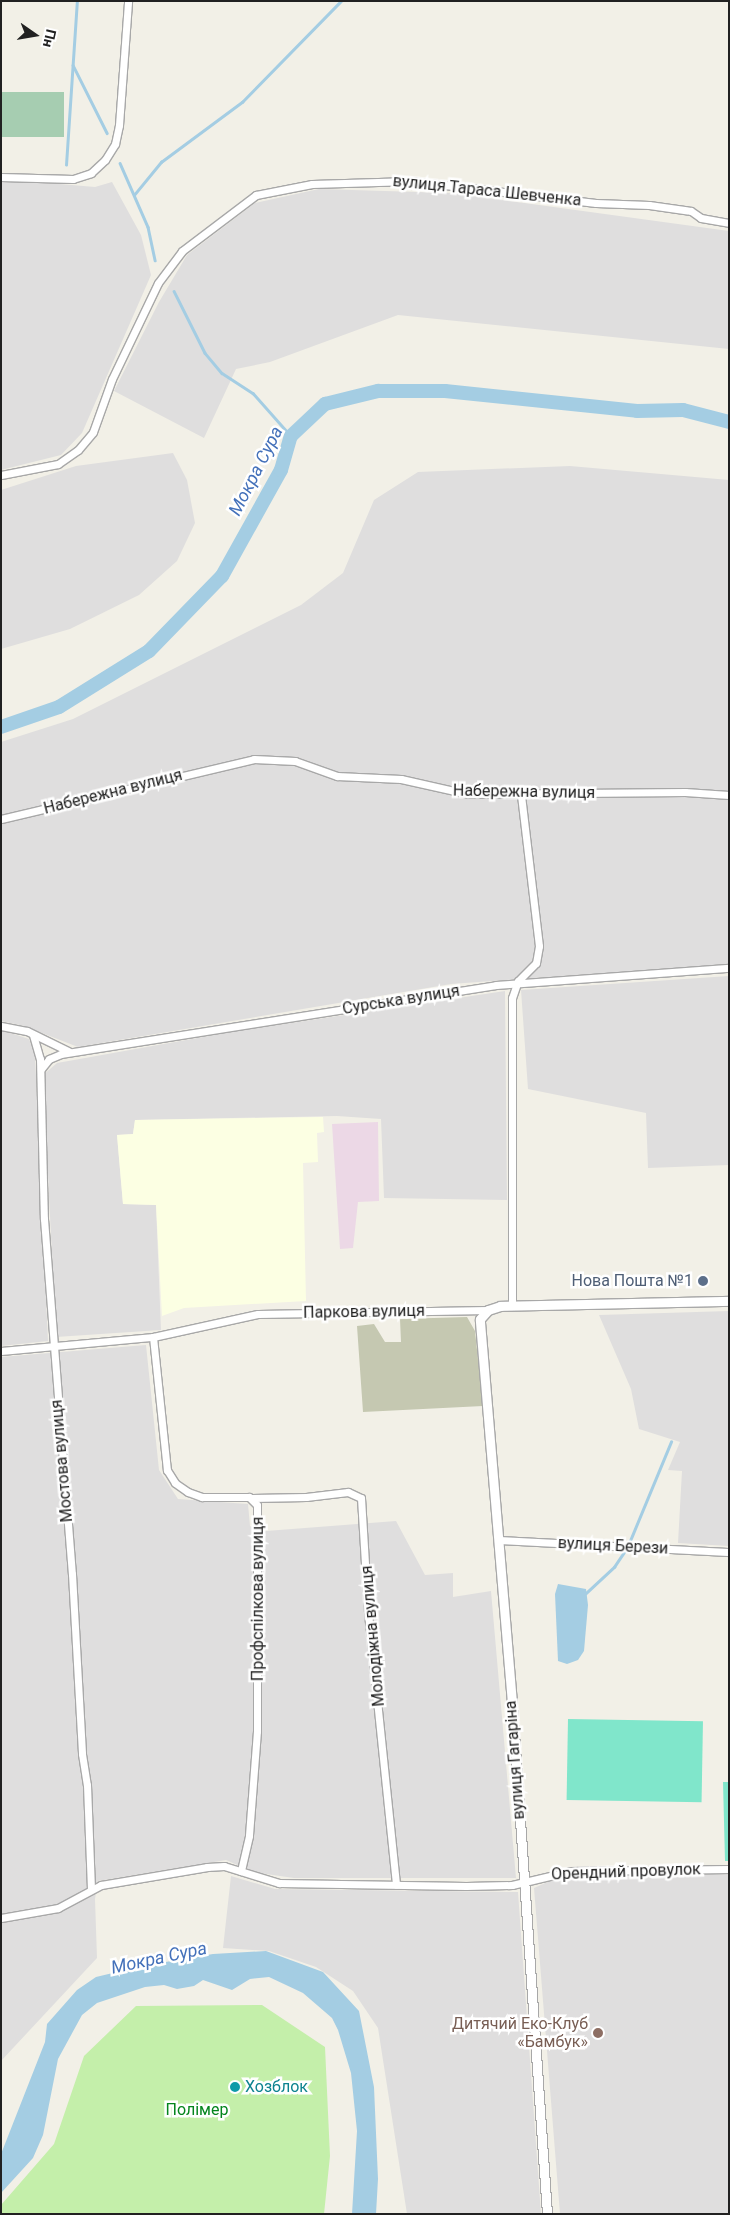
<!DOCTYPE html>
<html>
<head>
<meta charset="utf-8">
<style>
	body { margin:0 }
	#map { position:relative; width:730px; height:2215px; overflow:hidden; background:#f2f0e7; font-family:Roboto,sans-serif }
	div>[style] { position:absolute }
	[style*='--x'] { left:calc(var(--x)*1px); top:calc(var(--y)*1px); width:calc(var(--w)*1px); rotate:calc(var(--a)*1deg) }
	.residential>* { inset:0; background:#dfdede }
	.industrial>* { inset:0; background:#ecd8e6 }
	.education>* { inset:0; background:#fcffe3 }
	.construction>* { inset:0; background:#c5c8b1 }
	.grass>* { inset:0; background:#c4efaa }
	.cemetery>* { inset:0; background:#a6cdb1; transform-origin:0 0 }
	.pitch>* { inset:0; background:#80e6cb; transform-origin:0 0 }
	.water>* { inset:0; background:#a4cde3 }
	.stream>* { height:2.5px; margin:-1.25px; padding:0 1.25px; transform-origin:1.25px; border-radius:1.25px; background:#a4cde3 }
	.river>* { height:14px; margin:-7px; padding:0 7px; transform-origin:7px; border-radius:7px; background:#a4cde3 }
	.roads { filter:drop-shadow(1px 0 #a8a8a8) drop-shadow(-1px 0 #a8a8a8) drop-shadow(0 1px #a8a8a8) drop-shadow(0 -1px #a8a8a8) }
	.minor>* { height:7px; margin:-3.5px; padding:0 3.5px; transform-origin:3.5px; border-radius:3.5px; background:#fff }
	.tertiary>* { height:9px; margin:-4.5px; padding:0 4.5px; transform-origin:4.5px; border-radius:4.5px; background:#fff }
	.dots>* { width:14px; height:14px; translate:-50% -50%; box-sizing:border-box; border:2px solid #fff; border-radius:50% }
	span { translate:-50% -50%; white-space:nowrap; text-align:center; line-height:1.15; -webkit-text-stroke:5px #fff; paint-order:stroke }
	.street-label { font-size:16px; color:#212121 }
	.service-label { font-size:16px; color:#4e5e75 }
	.right { translate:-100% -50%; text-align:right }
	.education-label { font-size:16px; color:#785e54 }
	.culture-label { font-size:16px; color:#0d838f }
	.left { translate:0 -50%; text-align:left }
	.park-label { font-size:16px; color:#04851d }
	.water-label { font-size:18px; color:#4471ba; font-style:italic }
	.frame { position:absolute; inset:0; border:2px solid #212121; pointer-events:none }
	.north { position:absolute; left:10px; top:10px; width:50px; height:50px; -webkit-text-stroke:4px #fff; paint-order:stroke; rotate:103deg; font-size:14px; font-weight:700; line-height:20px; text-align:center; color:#212121 }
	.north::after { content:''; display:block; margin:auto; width:18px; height:22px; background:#212121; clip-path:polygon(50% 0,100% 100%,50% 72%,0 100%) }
</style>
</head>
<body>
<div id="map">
	<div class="residential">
		<i style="clip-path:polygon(1px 179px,95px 187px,112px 182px,141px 235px,151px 275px,82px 433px,61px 455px,1px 470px)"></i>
		<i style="clip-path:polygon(319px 189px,451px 193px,729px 231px,729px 349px,398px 315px,270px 362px,236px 369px,204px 438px,114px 391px,159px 302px,187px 255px,255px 203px)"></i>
		<i style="clip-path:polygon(173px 453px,187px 480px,195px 523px,177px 561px,139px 595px,70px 629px,1px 649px,1px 490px,76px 466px)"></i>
		<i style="clip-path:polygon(570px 466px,729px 480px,729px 964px,451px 984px,78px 1047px,24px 1026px,1px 1021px,1px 742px,73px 719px,301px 605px,343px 573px,374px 500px,418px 472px)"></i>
		<i style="clip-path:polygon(729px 976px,729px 1165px,648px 1168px,646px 1113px,528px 1089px,521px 990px)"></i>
		<i style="clip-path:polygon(505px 991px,507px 1200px,384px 1198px,381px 1119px,337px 1116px,135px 1120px,133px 1134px,117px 1135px,123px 1204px,156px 1205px,161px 1330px,56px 1337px,43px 1075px,57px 1063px,231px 1032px)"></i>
		<i style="clip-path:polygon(1px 1030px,29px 1039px,35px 1054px,48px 1341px,1px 1346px)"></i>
		<i style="clip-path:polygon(729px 1311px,729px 1546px,678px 1543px,682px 1471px,668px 1470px,680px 1442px,639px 1429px,631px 1389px,599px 1315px)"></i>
		<i style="clip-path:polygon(146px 1345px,159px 1470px,178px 1499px,248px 1504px,250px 1526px,266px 1531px,396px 1521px,425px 1575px,453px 1573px,453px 1597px,491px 1591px,516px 1878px,294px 1878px,253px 1872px,226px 1860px,98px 1881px,95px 1899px,97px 1958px,1px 2061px,1px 1357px)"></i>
		<i style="clip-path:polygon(568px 1873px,729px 1873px,729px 2214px,560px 2214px,534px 1888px)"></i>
		<i style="clip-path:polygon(231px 1876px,275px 1889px,518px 1892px,541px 2214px,407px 2214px,378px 2028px,353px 1991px,316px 1967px,269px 1951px,223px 1948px)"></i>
	</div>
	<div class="industrial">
		<i style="clip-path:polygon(378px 1122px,379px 1201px,358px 1202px,353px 1248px,340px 1249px,332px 1124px)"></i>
	</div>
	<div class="education">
		<i style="clip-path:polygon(323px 1117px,324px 1132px,317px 1133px,318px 1162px,303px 1163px,306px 1301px,184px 1308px,162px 1316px,156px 1205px,123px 1204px,117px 1135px,133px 1134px,135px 1120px)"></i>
	</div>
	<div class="construction">
		<i style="clip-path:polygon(467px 1317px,475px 1331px,483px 1406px,363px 1412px,357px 1326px,374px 1324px,385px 1342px,401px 1342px,400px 1319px)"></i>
	</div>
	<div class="grass">
		<i style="clip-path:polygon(262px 2005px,325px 2047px,330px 2156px,324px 2214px,1px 2214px,1px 2205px,54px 2144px,84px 2056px,136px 2006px)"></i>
	</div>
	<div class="cemetery">
		<i style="left:1px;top:92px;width:63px;height:45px"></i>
	</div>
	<div class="pitch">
		<i style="left:568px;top:1719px;width:135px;height:81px;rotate:1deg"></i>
		<i style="clip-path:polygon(723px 1782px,729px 1782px,729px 1861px,725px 1861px)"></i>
	</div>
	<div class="water">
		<i style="clip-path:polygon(558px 1584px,586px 1589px,588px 1605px,584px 1651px,578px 1660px,567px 1664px,558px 1661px,555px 1594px)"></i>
		<i style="clip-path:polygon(266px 1951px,323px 1972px,359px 2011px,374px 2087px,378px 2179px,376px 2214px,352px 2214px,357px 2131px,351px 2073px,338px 2030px,332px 2018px,303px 1993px,269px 1977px,250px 1979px,232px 1990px,203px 1980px,194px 1986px,177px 1989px,164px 1985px,145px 1987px,97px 2003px,82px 2015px,58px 2059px,43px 2135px,33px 2158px,1px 2193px,1px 2154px,45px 2042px,47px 2024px,77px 1990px,96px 1977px,142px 1966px,213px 1954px)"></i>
	</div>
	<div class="stream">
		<i style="--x:73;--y:65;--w:76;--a:63.4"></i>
		<i style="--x:120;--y:163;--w:70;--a:66.4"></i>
		<i style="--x:148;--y:227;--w:34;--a:78"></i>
		<i style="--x:66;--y:165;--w:164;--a:-86.2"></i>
		<i style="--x:134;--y:195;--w:43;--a:-50.7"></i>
		<i style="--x:161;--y:162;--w:101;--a:-36.5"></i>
		<i style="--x:242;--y:102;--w:141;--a:-45.6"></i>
		<i style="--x:174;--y:291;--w:69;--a:63.4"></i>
		<i style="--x:205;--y:353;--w:26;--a:50"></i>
		<i style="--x:222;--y:373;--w:37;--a:33"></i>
		<i style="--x:253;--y:393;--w:57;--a:48.5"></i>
		<i style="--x:585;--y:1594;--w:40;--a:-43"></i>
		<i style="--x:614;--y:1567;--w:23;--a:-56"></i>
		<i style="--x:627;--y:1548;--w:115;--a:-67.5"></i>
	</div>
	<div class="river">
		<i style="--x:1;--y:727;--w:61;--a:-19"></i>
		<i style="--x:59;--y:707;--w:106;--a:-31.9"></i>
		<i style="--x:149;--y:651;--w:105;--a:-45.8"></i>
		<i style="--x:222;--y:576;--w:121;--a:-60.9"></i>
		<i style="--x:281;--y:470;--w:35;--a:-74"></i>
		<i style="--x:291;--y:436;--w:47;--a:-43.3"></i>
		<i style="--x:325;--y:404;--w:55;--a:-13.8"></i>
		<i style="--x:378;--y:391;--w:67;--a:0"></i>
		<i style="--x:445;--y:391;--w:193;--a:5.9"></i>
		<i style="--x:637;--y:411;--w:46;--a:-1.2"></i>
		<i style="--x:683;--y:410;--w:48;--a:14.6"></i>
	</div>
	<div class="roads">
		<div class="minor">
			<i style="--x:1;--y:177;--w:72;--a:1.6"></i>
			<i style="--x:73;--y:179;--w:19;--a:-18"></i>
			<i style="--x:91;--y:173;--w:19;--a:-43"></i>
			<i style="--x:105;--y:160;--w:19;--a:-58"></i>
			<i style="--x:115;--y:144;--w:19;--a:-78"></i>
			<i style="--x:119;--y:125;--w:124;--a:-85.8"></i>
			<i style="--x:1;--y:475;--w:58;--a:-10.9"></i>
			<i style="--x:58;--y:464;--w:24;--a:-35"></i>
			<i style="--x:78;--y:450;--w:23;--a:-50"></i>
			<i style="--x:93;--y:432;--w:56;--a:-70.3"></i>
			<i style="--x:112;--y:379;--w:106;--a:-64.4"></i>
			<i style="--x:158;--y:283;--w:40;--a:-53"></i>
			<i style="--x:182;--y:251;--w:93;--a:-37.1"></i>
			<i style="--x:256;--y:195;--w:57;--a:-11.1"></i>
			<i style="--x:312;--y:184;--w:99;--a:-1.7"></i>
			<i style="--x:411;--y:181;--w:186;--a:6.8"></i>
			<i style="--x:596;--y:203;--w:53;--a:2.2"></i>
			<i style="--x:649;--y:205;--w:42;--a:8.1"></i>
			<i style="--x:691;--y:211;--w:12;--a:35"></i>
			<i style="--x:701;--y:218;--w:28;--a:10"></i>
			<i style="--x:1;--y:819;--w:260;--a:-13.3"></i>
			<i style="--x:254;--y:759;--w:41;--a:2.8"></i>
			<i style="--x:295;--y:761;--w:45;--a:19.7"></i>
			<i style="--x:337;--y:776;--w:64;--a:2.7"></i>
			<i style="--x:401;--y:779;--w:69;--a:12.6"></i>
			<i style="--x:468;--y:794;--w:217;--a:-0.5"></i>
			<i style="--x:685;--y:792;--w:44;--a:3.9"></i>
			<i style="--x:1;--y:1026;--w:26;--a:11"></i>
			<i style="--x:27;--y:1031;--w:46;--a:26"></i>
			<i style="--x:33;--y:1035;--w:25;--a:74"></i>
			<i style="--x:40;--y:1059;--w:160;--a:88.6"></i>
			<i style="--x:44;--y:1219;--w:356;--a:85.5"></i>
			<i style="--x:72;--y:1574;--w:180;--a:86.8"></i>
			<i style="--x:82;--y:1754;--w:31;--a:81"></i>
			<i style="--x:87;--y:1785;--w:104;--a:87.8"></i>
			<i style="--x:41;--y:1069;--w:13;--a:-51"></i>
			<i style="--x:49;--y:1059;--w:13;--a:-23"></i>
			<i style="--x:61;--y:1054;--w:440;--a:-9"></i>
			<i style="--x:496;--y:985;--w:234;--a:-4.2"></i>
			<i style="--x:512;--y:1306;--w:308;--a:-90"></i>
			<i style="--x:512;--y:998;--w:18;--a:-71"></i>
			<i style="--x:518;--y:981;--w:25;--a:-45"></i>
			<i style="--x:536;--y:963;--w:17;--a:-80"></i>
			<i style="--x:539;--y:946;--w:153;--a:-96.8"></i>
			<i style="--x:153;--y:1337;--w:134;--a:84"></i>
			<i style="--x:167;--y:1470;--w:15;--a:58"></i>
			<i style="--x:175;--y:1483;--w:16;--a:35"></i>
			<i style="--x:188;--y:1492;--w:15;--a:20"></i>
			<i style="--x:202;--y:1497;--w:47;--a:0"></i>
			<i style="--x:249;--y:1497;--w:11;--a:45"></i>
			<i style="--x:257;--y:1505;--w:226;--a:90"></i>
			<i style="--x:257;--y:1731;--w:105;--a:94.4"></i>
			<i style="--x:249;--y:1836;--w:36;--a:103"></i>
			<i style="--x:1;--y:1351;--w:153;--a:-5.3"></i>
			<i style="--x:153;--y:1337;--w:107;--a:-12.4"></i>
			<i style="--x:258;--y:1314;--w:230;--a:-1"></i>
			<i style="--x:252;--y:1498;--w:54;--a:-1.1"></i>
			<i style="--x:306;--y:1497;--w:42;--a:-6.8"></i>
			<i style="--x:348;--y:1492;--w:14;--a:25"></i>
			<i style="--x:361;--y:1498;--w:115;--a:86.5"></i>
			<i style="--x:368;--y:1613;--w:273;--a:84.1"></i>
			<i style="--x:498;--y:1540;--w:231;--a:3"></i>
			<i style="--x:1;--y:1918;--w:58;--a:-10"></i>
			<i style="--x:58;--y:1908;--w:49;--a:-28.1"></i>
			<i style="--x:101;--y:1885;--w:108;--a:-9.6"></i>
			<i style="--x:207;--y:1867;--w:17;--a:-3"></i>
			<i style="--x:224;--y:1866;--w:58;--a:17.2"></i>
			<i style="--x:279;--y:1883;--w:187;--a:0.9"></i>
			<i style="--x:466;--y:1886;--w:46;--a:-1.2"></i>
			<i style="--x:512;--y:1885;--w:61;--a:-13.3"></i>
			<i style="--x:571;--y:1871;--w:158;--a:-0.7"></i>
		</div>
		<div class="tertiary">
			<i style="--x:547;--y:2214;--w:512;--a:-93.92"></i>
			<i style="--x:512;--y:1703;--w:385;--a:-94.8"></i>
			<i style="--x:480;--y:1319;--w:12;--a:-48"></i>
			<i style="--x:488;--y:1310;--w:13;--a:-18"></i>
			<i style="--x:500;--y:1306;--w:229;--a:-1.3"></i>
		</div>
	</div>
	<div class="dots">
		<i style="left:703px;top:1281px;background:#5c6f8a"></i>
		<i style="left:598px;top:2033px;background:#8d6e63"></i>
		<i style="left:235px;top:2087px;background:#0f9aa8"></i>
	</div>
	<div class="street-label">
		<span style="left:487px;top:191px;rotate:6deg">вулиця Тараса Шевченка</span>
		<span style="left:113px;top:792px;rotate:-14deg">Набережна вулиця</span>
		<span style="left:524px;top:792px;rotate:1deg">Набережна вулиця</span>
		<span style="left:401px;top:1000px;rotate:-9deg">Сурська вулиця</span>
		<span style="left:364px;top:1312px;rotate:-1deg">Паркова вулиця</span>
		<span style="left:62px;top:1461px;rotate:-95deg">Мостова вулиця</span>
		<span style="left:613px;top:1546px;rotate:3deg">вулиця Берези</span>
		<span style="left:258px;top:1599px;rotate:-90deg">Профспілкова вулиця</span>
		<span style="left:373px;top:1636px;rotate:-95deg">Молодіжна вулиця</span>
		<span style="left:515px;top:1760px;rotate:-94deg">вулиця Гагаріна</span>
		<span style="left:626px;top:1872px;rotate:-2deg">Орендний провулок</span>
	</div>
	<div class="service-label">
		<span class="right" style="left:693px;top:1281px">Нова Пошта №1</span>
	</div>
	<div class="education-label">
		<span class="right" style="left:588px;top:2033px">Дитячий Еко-Клуб<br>«Бамбук»</span>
	</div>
	<div class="culture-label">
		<span class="left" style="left:245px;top:2087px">Хозблок</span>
	</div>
	<div class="park-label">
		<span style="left:197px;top:2110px">Полімер</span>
	</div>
	<div class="water-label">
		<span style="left:256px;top:471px;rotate:-63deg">Мокра Сура</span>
		<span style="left:159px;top:1958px;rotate:-12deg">Мокра Сура</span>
	</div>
	<div class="frame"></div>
	<div class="north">Пн</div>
</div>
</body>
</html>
